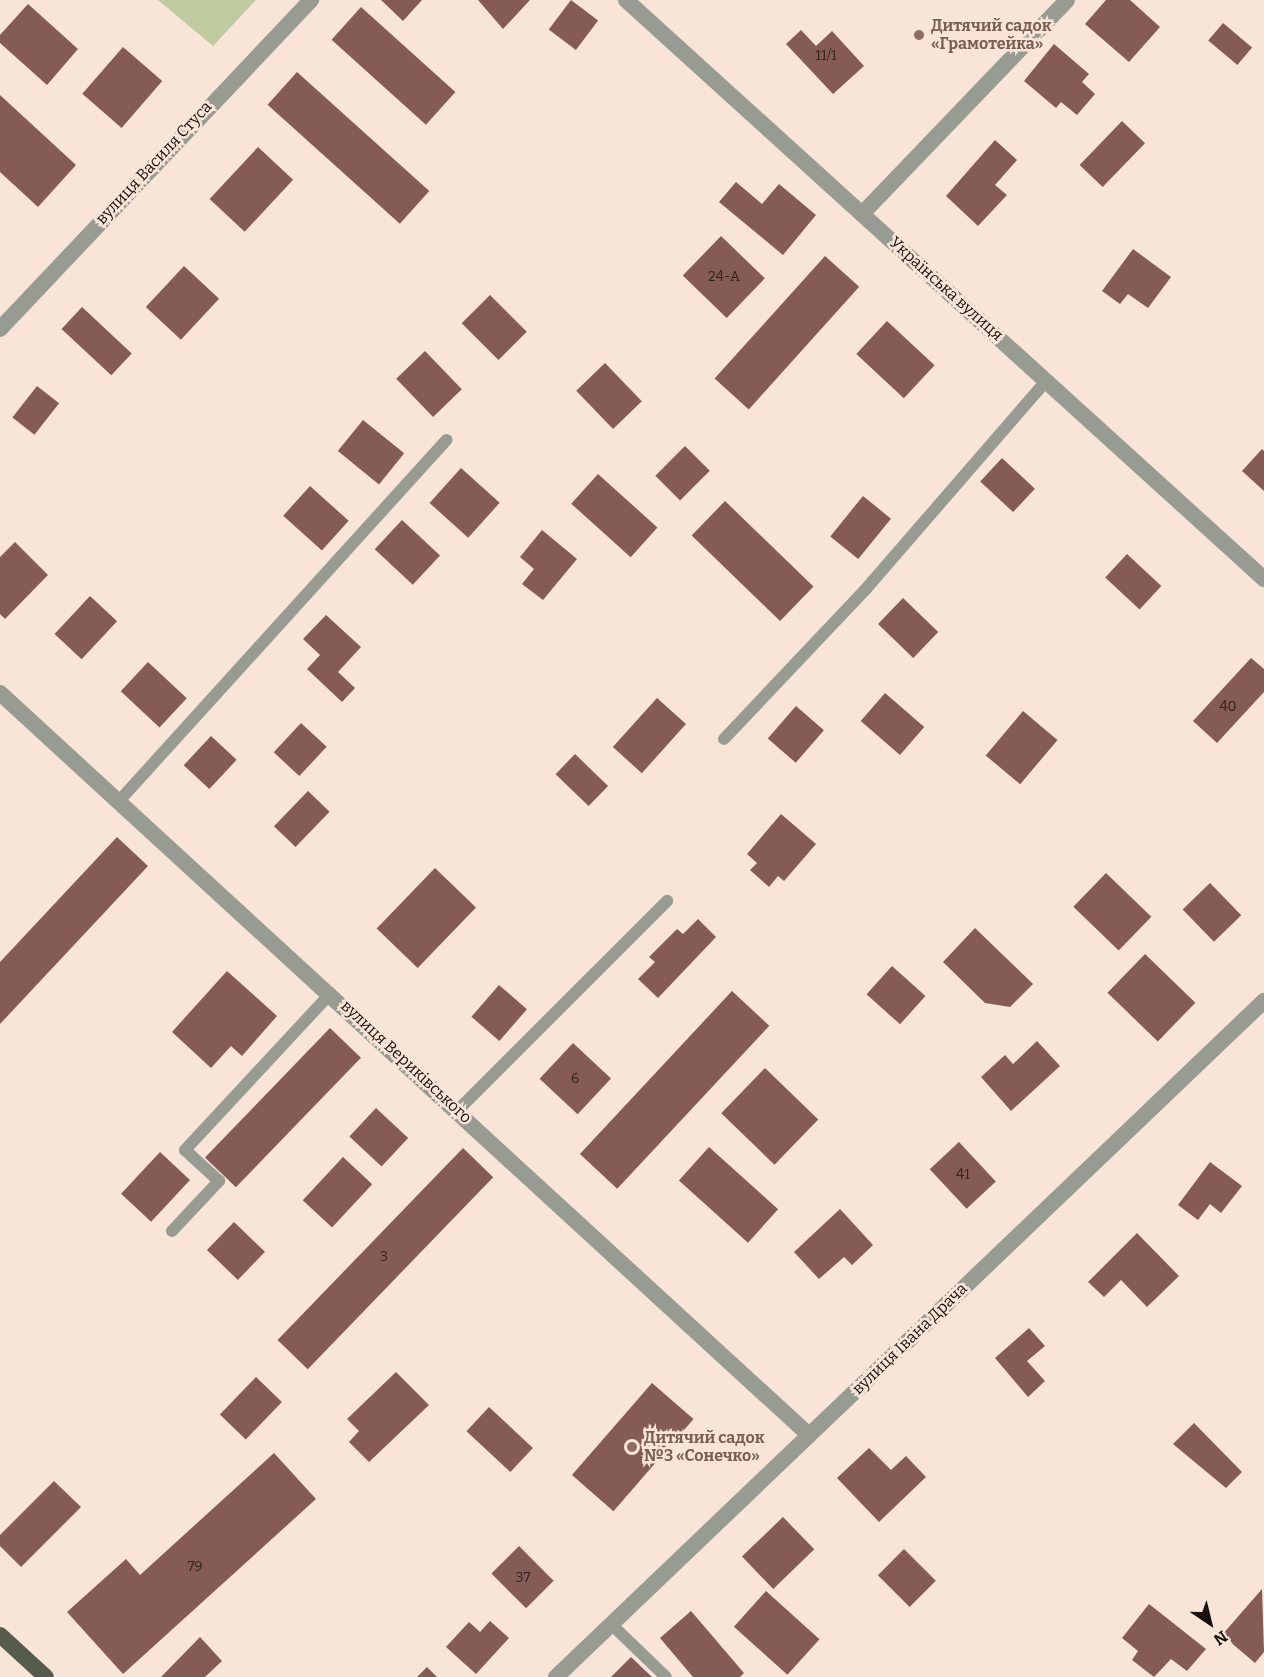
<!DOCTYPE html>
<html>
<head>
<meta charset="utf-8">
<style>
	body { margin:0 }
	#map { position:relative; width:1264px; height:1677px; overflow:hidden; background:#f9e5d8; font-family:Bitter,serif }
	div>[style] { position:absolute }
	[style*='--x'] { left:calc(var(--x)*1px); top:calc(var(--y)*1px); width:calc(var(--w)*1px); rotate:calc(var(--a)*1deg) }
	.green>* { inset:0; background:#c0caa1 }
	.building>* { inset:0; background:#855b55; transform-origin:0 0 }
	.service>* { height:12px; margin:-6px; padding:0 6px; transform-origin:6px; border-radius:6px; background:#989b92 }
	.minor>* { height:16px; margin:-8px; padding:0 8px; transform-origin:8px; border-radius:8px; background:#989b92 }
	.tertiary>* { height:16px; margin:-8px; padding:0 8px; transform-origin:8px; border-radius:8px; background:#989b92 }
	.primary>* { height:16px; margin:-8px; padding:0 8px; transform-origin:8px; border-radius:8px; background:#565b4c }
	.dots>* { width:16px; height:16px; translate:-50% -50%; box-sizing:border-box; border:3px solid #f9e5d8; border-radius:50% }
	span { translate:-50% -50%; white-space:nowrap; text-align:center; line-height:1.15; -webkit-text-stroke:5px #f9e5d8; paint-order:stroke }
	.number-label { font-size:14px; color:#32231e }
	.number-label span { -webkit-text-stroke-width:0 }
	.education-label { font-size:16px; color:#785e54; font-weight:700 }
	.left { translate:0 -50%; text-align:left }
	.street-label { font-size:16px; color:#17100c }
	.north { position:absolute; left:1180px; top:1593px; width:60px; height:60px; -webkit-text-stroke:4px #f9e5d8; paint-order:stroke; rotate:145deg; font-size:16px; font-weight:700; line-height:24px; text-align:center; color:#17100c }
	.north::after { content:''; display:block; margin:auto; width:21px; height:27px; background:#17100c; clip-path:polygon(50% 0,100% 100%,50% 72%,0 100%) }
</style>
</head>
<body>
<div id="map">
	<div class="green">
		<i style="clip-path:polygon(158px 0,256px 0,213px 46px)"></i>
	</div>
	<div class="building">
		<i style="clip-path:polygon(381px 0,422px 0,403px 21px)"></i>
		<i style="clip-path:polygon(478px 0,530px 0,503px 29px)"></i>
		<i style="left:571px;top:0;width:34px;height:37px;rotate:37deg"></i>
		<i style="clip-path:polygon(1106px 0,1130px 0,1160px 27px,1129px 62px,1085px 24px)"></i>
		<i style="clip-path:polygon(28px 4px,78px 49px,47px 85px,0 43px,0 35px)"></i>
		<i style="left:361px;top:7px;width:127px;height:44px;rotate:42deg"></i>
		<i style="left:1223px;top:23px;width:38px;height:23px;rotate:40deg"></i>
		<i style="clip-path:polygon(801px 30px,816px 46px,832px 31px,864px 66px,833px 94px,786px 44px)"></i>
		<i style="clip-path:polygon(1054px 44px,1089px 74px,1082px 82px,1095px 94px,1077px 115px,1061px 102px,1056px 108px,1024px 81px)"></i>
		<i style="left:123px;top:47px;width:52px;height:62px;rotate:41deg"></i>
		<i style="left:297px;top:72px;width:178px;height:44px;rotate:42deg"></i>
		<i style="clip-path:polygon(0 95px,76px 165px,38px 207px,0 172px)"></i>
		<i style="left:1122px;top:121px;width:32px;height:61px;rotate:44deg"></i>
		<i style="clip-path:polygon(995px 140px,1017px 160px,995px 185px,1007px 195px,978px 226px,946px 196px)"></i>
		<i style="left:258px;top:147px;width:48px;height:71px;rotate:43deg"></i>
		<i style="clip-path:polygon(736px 182px,762px 204px,779px 184px,816px 215px,783px 255px,719px 202px)"></i>
		<i style="left:721px;top:236px;width:61px;height:55px;rotate:44deg"></i>
		<i style="clip-path:polygon(1133px 249px,1171px 277px,1148px 308px,1128px 294px,1120px 304px,1102px 291px)"></i>
		<i style="left:825px;top:256px;width:46px;height:165px;rotate:42deg"></i>
		<i style="left:184px;top:266px;width:48px;height:56px;rotate:43deg"></i>
		<i style="left:490px;top:295px;width:52px;height:40px;rotate:45deg"></i>
		<i style="left:82px;top:307px;width:68px;height:30px;rotate:43deg"></i>
		<i style="left:887px;top:321px;width:65px;height:45px;rotate:43deg"></i>
		<i style="left:425px;top:351px;width:53px;height:40px;rotate:46deg"></i>
		<i style="left:605px;top:363px;width:53px;height:40px;rotate:46deg"></i>
		<i style="left:37px;top:386px;width:28px;height:40px;rotate:38deg"></i>
		<i style="left:363px;top:420px;width:53px;height:40px;rotate:39deg"></i>
		<i style="left:685px;top:446px;width:35px;height:42px;rotate:45deg"></i>
		<i style="clip-path:polygon(1262px 449px,1264px 451px,1264px 491px,1242px 471px)"></i>
		<i style="left:1002px;top:458px;width:45px;height:32px;rotate:43deg"></i>
		<i style="left:461px;top:468px;width:52px;height:47px;rotate:42deg"></i>
		<i style="left:598px;top:474px;width:80px;height:40px;rotate:42deg"></i>
		<i style="left:310px;top:486px;width:52px;height:40px;rotate:42deg"></i>
		<i style="left:863px;top:496px;width:36px;height:52px;rotate:39deg"></i>
		<i style="left:725px;top:501px;width:123px;height:48px;rotate:44deg"></i>
		<i style="left:402px;top:520px;width:52px;height:40px;rotate:43deg"></i>
		<i style="clip-path:polygon(542px 530px,577px 559px,543px 600px,522px 584px,534px 569px,520px 557px)"></i>
		<i style="clip-path:polygon(15px 542px,48px 575px,5px 619px,0 614px,0 557px)"></i>
		<i style="left:1127px;top:554px;width:47px;height:32px;rotate:43deg"></i>
		<i style="left:90px;top:596px;width:37px;height:52px;rotate:43deg"></i>
		<i style="left:903px;top:598px;width:49px;height:36px;rotate:44deg"></i>
		<i style="clip-path:polygon(326px 615px,361px 647px,338px 672px,355px 688px,342px 702px,307px 669px,320px 655px,303px 639px)"></i>
		<i style="clip-path:polygon(1251px 658px,1264px 669px,1264px 692px,1217px 743px,1193px 721px)"></i>
		<i style="left:148px;top:662px;width:53px;height:40px;rotate:43deg"></i>
		<i style="left:885px;top:693px;width:52px;height:37px;rotate:41deg"></i>
		<i style="left:657px;top:698px;width:39px;height:66px;rotate:42deg"></i>
		<i style="left:796px;top:706px;width:37px;height:43px;rotate:41deg"></i>
		<i style="left:1023px;top:711px;width:45px;height:58px;rotate:40deg"></i>
		<i style="left:301px;top:723px;width:35px;height:40px;rotate:43deg"></i>
		<i style="left:211px;top:736px;width:35px;height:40px;rotate:43deg"></i>
		<i style="left:575px;top:754px;width:46px;height:28px;rotate:44deg"></i>
		<i style="left:308px;top:791px;width:30px;height:49px;rotate:44deg"></i>
		<i style="clip-path:polygon(781px 814px,816px 844px,784px 881px,778px 876px,769px 887px,750px 870px,757px 863px,747px 854px)"></i>
		<i style="clip-path:polygon(117px 837px,148px 866px,0 1024px,0 962px)"></i>
		<i style="left:435px;top:868px;width:57px;height:84px;rotate:44deg"></i>
		<i style="left:1106px;top:873px;width:63px;height:47px;rotate:44deg"></i>
		<i style="left:1210px;top:883px;width:45px;height:38px;rotate:46deg"></i>
		<i style="clip-path:polygon(698px 919px,716px 937px,658px 998px,638px 979px,655px 962px,649px 957px,677px 929px,683px 934px)"></i>
		<i style="clip-path:polygon(975px 928px,1033px 984px,1010px 1007px,985px 1003px,943px 962px)"></i>
		<i style="left:1145px;top:954px;width:70px;height:54px;rotate:44deg"></i>
		<i style="left:892px;top:966px;width:45px;height:38px;rotate:42deg"></i>
		<i style="clip-path:polygon(227px 971px,277px 1016px,242px 1056px,231px 1046px,211px 1068px,172px 1032px)"></i>
		<i style="left:499px;top:985px;width:37px;height:42px;rotate:41deg"></i>
		<i style="left:732px;top:991px;width:51px;height:223px;rotate:43deg"></i>
		<i style="left:330px;top:1028px;width:43px;height:180px;rotate:44deg"></i>
		<i style="clip-path:polygon(1037px 1041px,1060px 1066px,1011px 1111px,981px 1077px,1005px 1055px,1013px 1064px)"></i>
		<i style="left:573px;top:1043px;width:52px;height:49px;rotate:43deg"></i>
		<i style="left:765px;top:1068px;width:74px;height:63px;rotate:44deg"></i>
		<i style="left:376px;top:1108px;width:44px;height:39px;rotate:43deg"></i>
		<i style="left:959px;top:1142px;width:54px;height:40px;rotate:47deg"></i>
		<i style="left:709px;top:1147px;width:93px;height:45px;rotate:42deg"></i>
		<i style="left:463px;top:1148px;width:42px;height:267px;rotate:44deg"></i>
		<i style="left:160px;top:1152px;width:41px;height:57px;rotate:43deg"></i>
		<i style="left:343px;top:1157px;width:40px;height:59px;rotate:43deg"></i>
		<i style="clip-path:polygon(1210px 1162px,1242px 1186px,1221px 1213px,1210px 1204px,1198px 1220px,1178px 1205px)"></i>
		<i style="clip-path:polygon(840px 1209px,873px 1245px,852px 1265px,844px 1257px,819px 1279px,794px 1252px)"></i>
		<i style="left:234px;top:1222px;width:43px;height:39px;rotate:44deg"></i>
		<i style="clip-path:polygon(1137px 1233px,1179px 1276px,1147px 1307px,1121px 1280px,1104px 1297px,1088px 1282px)"></i>
		<i style="clip-path:polygon(1029px 1328px,1045px 1346px,1027px 1361px,1045px 1381px,1028px 1397px,995px 1358px)"></i>
		<i style="clip-path:polygon(396px 1372px,429px 1405px,369px 1462px,349px 1442px,359px 1431px,347px 1419px)"></i>
		<i style="left:256px;top:1377px;width:36px;height:52px;rotate:44deg"></i>
		<i style="left:652px;top:1383px;width:55px;height:122px;rotate:41deg"></i>
		<i style="left:489px;top:1407px;width:60px;height:33px;rotate:43deg"></i>
		<i style="clip-path:polygon(1194px 1423px,1242px 1472px,1226px 1488px,1173px 1444px)"></i>
		<i style="clip-path:polygon(869px 1448px,891px 1470px,906px 1456px,926px 1477px,879px 1522px,837px 1478px)"></i>
		<i style="clip-path:polygon(274px 1453px,316px 1499px,123px 1674px,67px 1612px,126px 1559px,140px 1575px)"></i>
		<i style="clip-path:polygon(54px 1481px,81px 1507px,21px 1567px,0 1546px,0 1535px)"></i>
		<i style="left:783px;top:1517px;width:45px;height:57px;rotate:46deg"></i>
		<i style="left:519px;top:1546px;width:49px;height:39px;rotate:45deg"></i>
		<i style="left:904px;top:1549px;width:45px;height:37px;rotate:45deg"></i>
		<i style="clip-path:polygon(1262px 1589px,1264px 1652px,1255px 1663px,1222px 1635px)"></i>
		<i style="left:766px;top:1591px;width:72px;height:48px;rotate:42deg"></i>
		<i style="clip-path:polygon(1149px 1604px,1206px 1649px,1187px 1671px,1171px 1659px,1154px 1677px,1132px 1660px,1138px 1651px,1122px 1638px)"></i>
		<i style="clip-path:polygon(691px 1611px,744px 1673px,740px 1677px,693px 1677px,660px 1638px)"></i>
		<i style="clip-path:polygon(490px 1621px,509px 1638px,476px 1674px,446px 1647px,469px 1622px,480px 1632px)"></i>
		<i style="clip-path:polygon(200px 1637px,222px 1661px,205px 1677px,161px 1677px)"></i>
		<i style="clip-path:polygon(631px 1657px,652px 1677px,611px 1677px)"></i>
		<i style="clip-path:polygon(427px 1667px,437px 1677px,417px 1677px)"></i>
	</div>
	<div class="service">
		<i style="--x:724;--y:739;--w:205;--a:-46.6"></i>
		<i style="--x:865;--y:590;--w:278;--a:-49.1"></i>
		<i style="--x:120;--y:800;--w:486;--a:-47.8"></i>
		<i style="--x:458;--y:1110;--w:296;--a:-45"></i>
		<i style="--x:172;--y:1231;--w:69;--a:-46.8"></i>
		<i style="--x:219;--y:1181;--w:46;--a:-137.6"></i>
		<i style="--x:185;--y:1150;--w:214;--a:-47.1"></i>
		<i style="--x:611;--y:1624;--w:76;--a:43.9"></i>
	</div>
	<div class="minor">
		<i style="--x:626;--y:0;--w:862;--a:42.22"></i>
		<i style="--x:862;--y:214;--w:296;--a:-46.2"></i>
		<i style="--x:0;--y:693;--w:1098;--a:42.53"></i>
		<i style="--x:556;--y:1677;--w:979;--a:-43.68"></i>
	</div>
	<div class="tertiary">
		<i style="--x:0;--y:329;--w:453;--a:-46.6"></i>
	</div>
	<div class="primary">
		<i style="--x:0;--y:1635;--w:62;--a:42.4"></i>
	</div>
	<div class="dots">
		<i style="left:919px;top:35px;background:#8d6e63"></i>
		<i style="left:632px;top:1447px;background:#8d6e63"></i>
	</div>
	<div class="number-label">
		<span style="left:826px;top:56px">11/1</span>
		<span style="left:724px;top:277px">24-А</span>
		<span style="left:1228px;top:707px">40</span>
		<span style="left:575px;top:1079px">6</span>
		<span style="left:963px;top:1175px">41</span>
		<span style="left:384px;top:1257px">3</span>
		<span style="left:195px;top:1567px">79</span>
		<span style="left:523px;top:1578px">37</span>
	</div>
	<div class="education-label">
		<span class="left" style="left:931px;top:35px">Дитячий садок<br>«Грамотейка»</span>
		<span class="left" style="left:644px;top:1447px">Дитячий садок<br>№3 «Сонечко»</span>
	</div>
	<div class="street-label">
		<span style="left:154px;top:163px;rotate:-47deg">вулиця Василя Стуса</span>
		<span style="left:946px;top:289px;rotate:42deg">Українська вулиця</span>
		<span style="left:406px;top:1062px;rotate:43deg">вулиця Вериківського</span>
		<span style="left:910px;top:1339px;rotate:-44deg">вулиця Івана Драча</span>
	</div>
	<div class="north">N</div>
</div>
</body>
</html>
